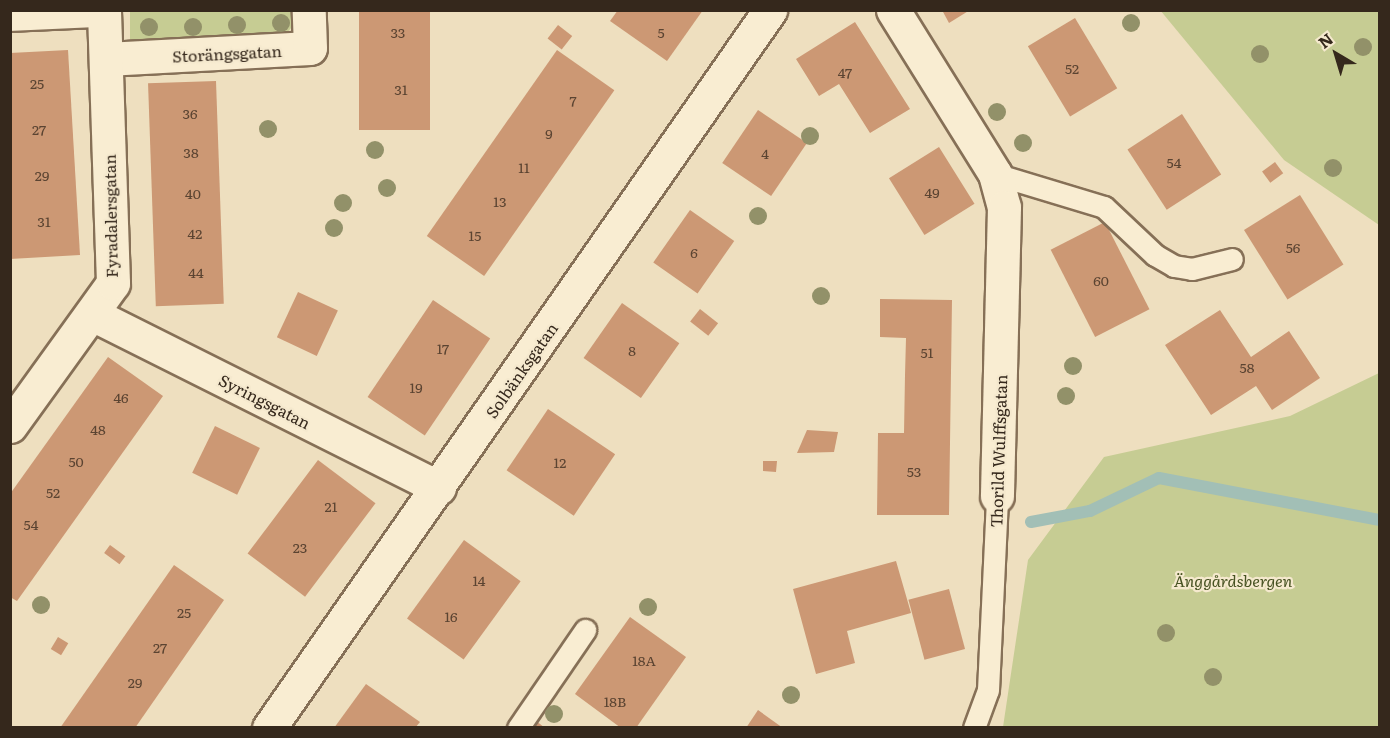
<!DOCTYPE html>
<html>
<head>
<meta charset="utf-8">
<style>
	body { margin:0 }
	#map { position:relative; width:1390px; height:738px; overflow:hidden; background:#eedfbf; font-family:Literata,serif }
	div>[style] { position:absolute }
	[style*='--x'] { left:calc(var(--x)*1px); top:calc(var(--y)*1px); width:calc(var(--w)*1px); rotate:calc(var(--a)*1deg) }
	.green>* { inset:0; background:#c6cc93 }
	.stream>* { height:12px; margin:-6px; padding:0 6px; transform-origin:6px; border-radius:6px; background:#a2bfb6 }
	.building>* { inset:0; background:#cc9874; transform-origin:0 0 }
	.roads { filter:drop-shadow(2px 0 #867057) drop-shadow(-2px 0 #867057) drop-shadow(0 2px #867057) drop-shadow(0 -2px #867057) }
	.service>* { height:21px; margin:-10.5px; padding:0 10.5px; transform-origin:10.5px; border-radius:10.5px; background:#f9edd2 }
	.minor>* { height:33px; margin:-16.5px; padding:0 16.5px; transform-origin:16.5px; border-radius:16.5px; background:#f9edd2 }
	.trees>* { width:18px; height:18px; margin:-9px; border-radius:50%; background:#929169 }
	span { translate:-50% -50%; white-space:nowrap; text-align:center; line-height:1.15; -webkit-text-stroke:4.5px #f5e9ce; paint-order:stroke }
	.number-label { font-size:14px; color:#5b4432 }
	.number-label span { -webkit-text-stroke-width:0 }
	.street-label { font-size:16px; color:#35281c }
	.park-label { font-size:16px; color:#475222; font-style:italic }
	.frame { position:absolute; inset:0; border:12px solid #35281c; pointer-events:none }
	.north { position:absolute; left:1306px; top:24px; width:60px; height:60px; -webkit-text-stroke:4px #f5e9ce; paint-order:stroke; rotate:322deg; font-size:16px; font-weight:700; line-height:24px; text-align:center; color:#35281c }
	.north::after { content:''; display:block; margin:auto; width:21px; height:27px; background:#35281c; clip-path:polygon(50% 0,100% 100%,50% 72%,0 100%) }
</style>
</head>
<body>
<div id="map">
	<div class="green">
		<i style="clip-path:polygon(1160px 10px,1379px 11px,1379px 225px,1284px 160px)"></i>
		<i style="clip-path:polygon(130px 11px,295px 11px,296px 22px,287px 33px,130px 42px)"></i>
		<i style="clip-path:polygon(1379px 373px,1379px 727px,1003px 727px,1028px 560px,1104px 457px,1290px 416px)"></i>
	</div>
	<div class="stream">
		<i style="--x:1031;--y:522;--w:60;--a:-10.6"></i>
		<i style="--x:1090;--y:511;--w:76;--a:-25.6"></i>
		<i style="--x:1159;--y:478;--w:225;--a:10.8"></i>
	</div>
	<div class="building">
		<i style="left:359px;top:10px;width:71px;height:120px"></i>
		<i style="clip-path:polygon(618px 10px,703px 10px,667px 61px,610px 21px)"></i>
		<i style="clip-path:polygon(942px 10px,970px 10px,949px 23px)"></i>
		<i style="left:1075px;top:18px;width:82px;height:55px;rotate:59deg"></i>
		<i style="clip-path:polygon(855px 22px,910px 109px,870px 133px,839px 84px,819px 96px,796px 59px)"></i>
		<i style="left:558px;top:25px;width:18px;height:17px;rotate:38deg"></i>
		<i style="clip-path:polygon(68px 50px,80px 255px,10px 259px,10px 53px)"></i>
		<i style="left:557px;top:50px;width:70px;height:227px;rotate:35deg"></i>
		<i style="left:216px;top:81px;width:223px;height:68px;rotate:88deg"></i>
		<i style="left:758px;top:110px;width:59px;height:64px;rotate:34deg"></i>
		<i style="left:1182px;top:114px;width:72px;height:65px;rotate:57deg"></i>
		<i style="left:939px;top:147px;width:67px;height:59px;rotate:58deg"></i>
		<i style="left:1275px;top:162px;width:14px;height:16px;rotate:54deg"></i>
		<i style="left:1300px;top:195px;width:82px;height:66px;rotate:58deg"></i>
		<i style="left:690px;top:210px;width:54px;height:64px;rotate:35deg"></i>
		<i style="left:1105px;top:222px;width:98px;height:61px;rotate:63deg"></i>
		<i style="left:298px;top:292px;width:44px;height:50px;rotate:25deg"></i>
		<i style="clip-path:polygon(880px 299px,952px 300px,949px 515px,877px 515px,878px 433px,904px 433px,905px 375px,906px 338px,880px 337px)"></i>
		<i style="left:433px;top:300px;width:69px;height:117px;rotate:34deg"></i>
		<i style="left:622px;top:303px;width:70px;height:67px;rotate:35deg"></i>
		<i style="left:700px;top:309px;width:23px;height:16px;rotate:38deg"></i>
		<i style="clip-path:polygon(1220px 310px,1251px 357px,1289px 331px,1320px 378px,1272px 410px,1256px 386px,1211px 415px,1165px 345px)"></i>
		<i style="clip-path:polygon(108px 357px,163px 396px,17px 601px,10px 597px,10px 494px)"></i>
		<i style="left:548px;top:409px;width:81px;height:74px;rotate:34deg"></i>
		<i style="left:215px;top:426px;width:50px;height:52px;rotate:26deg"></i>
		<i style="clip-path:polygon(807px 430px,838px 432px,834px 452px,797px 453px)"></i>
		<i style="left:318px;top:460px;width:72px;height:117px;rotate:37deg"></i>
		<i style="clip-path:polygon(763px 461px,777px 461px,776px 472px,763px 471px)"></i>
		<i style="left:464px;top:540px;width:70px;height:97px;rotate:36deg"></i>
		<i style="left:110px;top:545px;width:19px;height:10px;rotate:36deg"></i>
		<i style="clip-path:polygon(896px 561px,911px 613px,847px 631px,855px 663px,816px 674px,793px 589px)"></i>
		<i style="clip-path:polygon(174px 565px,224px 600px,135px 728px,60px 728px)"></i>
		<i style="left:949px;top:589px;width:62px;height:42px;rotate:75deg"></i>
		<i style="clip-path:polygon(630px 617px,686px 657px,636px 728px,621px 728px,575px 694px)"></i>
		<i style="left:58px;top:637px;width:12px;height:14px;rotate:31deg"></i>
		<i style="clip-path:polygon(366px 684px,420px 722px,415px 728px,334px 728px)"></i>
		<i style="clip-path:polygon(758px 710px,783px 728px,746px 728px)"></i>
		<i style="clip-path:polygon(535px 720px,545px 728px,530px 728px)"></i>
	</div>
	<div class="roads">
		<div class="service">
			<i style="--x:995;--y:174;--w:114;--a:16.8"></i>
			<i style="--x:1104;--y:207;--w:70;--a:43.3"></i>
			<i style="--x:1155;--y:255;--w:22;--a:30"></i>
			<i style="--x:1174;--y:266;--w:18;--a:9"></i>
			<i style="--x:1192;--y:269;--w:41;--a:-14"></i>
			<i style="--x:518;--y:728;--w:119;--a:-55.6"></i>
			<i style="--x:974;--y:728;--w:40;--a:-69.8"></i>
			<i style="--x:988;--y:690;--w:194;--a:-87.3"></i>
		</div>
		<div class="minor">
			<i style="--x:893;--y:10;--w:193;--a:58.1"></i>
			<i style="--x:995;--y:174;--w:34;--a:75"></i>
			<i style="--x:1004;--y:207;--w:289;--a:91.4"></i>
			<i style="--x:10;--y:14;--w:85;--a:-2.7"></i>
			<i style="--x:106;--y:59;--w:204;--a:-3.1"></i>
			<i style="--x:310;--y:48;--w:38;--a:-92"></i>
			<i style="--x:92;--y:314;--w:388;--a:26.6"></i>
			<i style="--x:10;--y:426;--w:176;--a:-54.2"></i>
			<i style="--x:113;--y:283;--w:273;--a:-91.9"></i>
			<i style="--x:269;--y:728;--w:876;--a:-55.09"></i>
		</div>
	</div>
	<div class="trees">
		<i style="left:281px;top:23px"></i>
		<i style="left:1131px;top:23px"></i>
		<i style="left:237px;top:25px"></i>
		<i style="left:149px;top:27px"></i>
		<i style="left:193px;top:27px"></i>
		<i style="left:1363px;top:47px"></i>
		<i style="left:1260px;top:54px"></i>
		<i style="left:997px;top:112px"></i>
		<i style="left:268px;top:129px"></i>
		<i style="left:810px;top:136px"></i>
		<i style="left:1023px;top:143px"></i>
		<i style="left:375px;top:150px"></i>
		<i style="left:1333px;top:168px"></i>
		<i style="left:387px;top:188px"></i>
		<i style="left:343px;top:203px"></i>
		<i style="left:758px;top:216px"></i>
		<i style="left:334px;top:228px"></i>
		<i style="left:821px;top:296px"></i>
		<i style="left:1073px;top:366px"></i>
		<i style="left:1066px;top:396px"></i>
		<i style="left:41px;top:605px"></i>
		<i style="left:648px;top:607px"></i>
		<i style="left:1166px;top:633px"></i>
		<i style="left:1213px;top:677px"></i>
		<i style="left:791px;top:695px"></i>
		<i style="left:554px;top:714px"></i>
	</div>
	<div class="number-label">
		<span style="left:398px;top:32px">33</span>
		<span style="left:661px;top:32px">5</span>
		<span style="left:1072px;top:68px">52</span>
		<span style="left:845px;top:72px">47</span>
		<span style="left:37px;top:83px">25</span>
		<span style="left:401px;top:89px">31</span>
		<span style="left:573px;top:100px">7</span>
		<span style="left:190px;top:113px">36</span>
		<span style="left:39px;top:129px">27</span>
		<span style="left:549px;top:133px">9</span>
		<span style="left:191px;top:152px">38</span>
		<span style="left:765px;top:153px">4</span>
		<span style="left:1174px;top:162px">54</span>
		<span style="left:524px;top:167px">11</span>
		<span style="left:42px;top:175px">29</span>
		<span style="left:932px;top:192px">49</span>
		<span style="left:193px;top:193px">40</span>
		<span style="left:500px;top:201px">13</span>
		<span style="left:44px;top:221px">31</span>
		<span style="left:195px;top:233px">42</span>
		<span style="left:475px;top:235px">15</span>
		<span style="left:1293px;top:247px">56</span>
		<span style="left:694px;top:252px">6</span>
		<span style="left:196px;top:272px">44</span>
		<span style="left:1101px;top:280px">60</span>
		<span style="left:443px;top:348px">17</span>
		<span style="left:632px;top:350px">8</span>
		<span style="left:927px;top:352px">51</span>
		<span style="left:1247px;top:367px">58</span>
		<span style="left:416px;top:387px">19</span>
		<span style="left:121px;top:397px">46</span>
		<span style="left:98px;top:429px">48</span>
		<span style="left:76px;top:461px">50</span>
		<span style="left:560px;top:462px">12</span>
		<span style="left:914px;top:471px">53</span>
		<span style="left:53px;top:492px">52</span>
		<span style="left:331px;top:506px">21</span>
		<span style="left:31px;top:524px">54</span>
		<span style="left:300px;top:547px">23</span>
		<span style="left:479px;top:580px">14</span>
		<span style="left:184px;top:612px">25</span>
		<span style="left:451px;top:616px">16</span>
		<span style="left:160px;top:647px">27</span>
		<span style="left:644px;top:660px">18A</span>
		<span style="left:135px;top:682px">29</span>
		<span style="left:615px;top:701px">18B</span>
	</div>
	<div class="street-label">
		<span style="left:227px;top:53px;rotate:-3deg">Storängsgatan</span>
		<span style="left:110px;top:216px;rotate:-91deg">Fyradalersgatan</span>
		<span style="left:521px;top:370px;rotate:-55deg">Solbänksgatan</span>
		<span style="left:265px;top:401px;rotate:27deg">Syringsgatan</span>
		<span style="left:998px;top:451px;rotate:-88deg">Thorild Wulffsgatan</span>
	</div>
	<div class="park-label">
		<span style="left:1233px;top:580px">Änggårdsbergen</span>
	</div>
	<div class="frame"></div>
	<div class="north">N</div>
</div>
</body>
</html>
